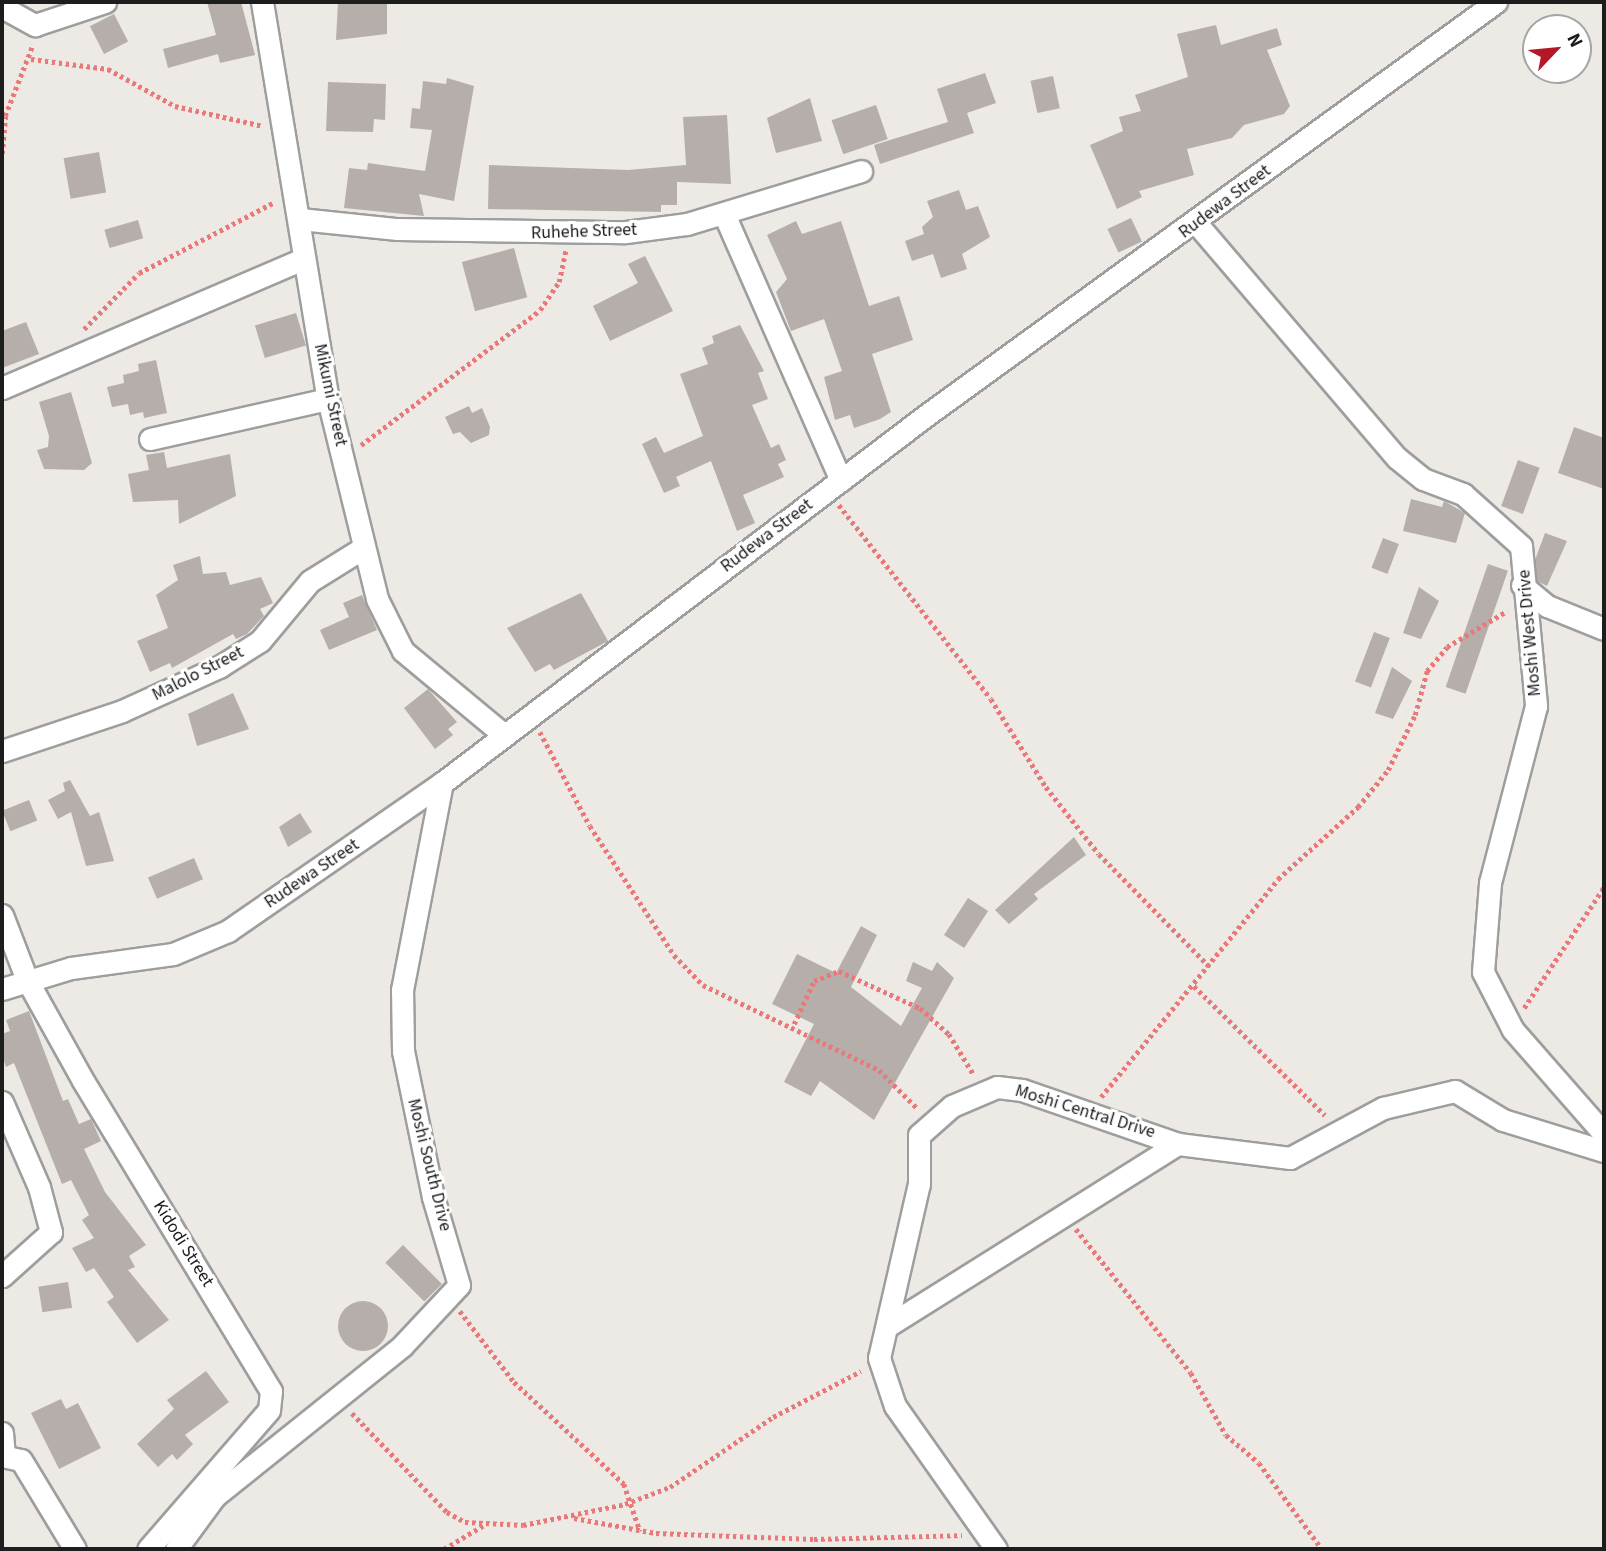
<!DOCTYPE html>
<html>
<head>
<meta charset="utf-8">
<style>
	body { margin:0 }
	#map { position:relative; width:1606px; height:1551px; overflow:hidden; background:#ede9e4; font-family:"Source Sans 3",sans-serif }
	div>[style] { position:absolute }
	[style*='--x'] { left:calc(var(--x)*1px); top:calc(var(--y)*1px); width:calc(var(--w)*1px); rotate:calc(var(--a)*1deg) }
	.building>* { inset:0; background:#b6aeaa; transform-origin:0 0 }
	.round { border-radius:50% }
	.path>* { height:4.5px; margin-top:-2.25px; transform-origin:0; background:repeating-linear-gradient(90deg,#e97979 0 3.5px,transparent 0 7px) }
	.roads { filter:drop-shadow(2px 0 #9e9e9e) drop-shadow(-2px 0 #9e9e9e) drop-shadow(0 2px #9e9e9e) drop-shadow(0 -2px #9e9e9e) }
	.minor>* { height:21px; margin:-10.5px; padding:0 10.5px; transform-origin:10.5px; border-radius:10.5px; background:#fff }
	span { translate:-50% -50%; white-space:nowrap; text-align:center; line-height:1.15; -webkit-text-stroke:6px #fff; paint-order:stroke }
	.street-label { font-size:18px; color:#1d1d1d }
	.frame { position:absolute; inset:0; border:4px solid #1d1d1d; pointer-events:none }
	.north { position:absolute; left:1522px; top:14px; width:70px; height:70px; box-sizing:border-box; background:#fff; border:2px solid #a5a5a5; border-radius:50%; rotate:64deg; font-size:19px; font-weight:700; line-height:28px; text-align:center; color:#1d1d1d }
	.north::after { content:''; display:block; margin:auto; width:24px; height:32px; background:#b41727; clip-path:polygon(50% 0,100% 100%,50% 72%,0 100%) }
</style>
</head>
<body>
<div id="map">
	<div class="building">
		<i style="clip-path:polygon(207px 2px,241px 2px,255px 55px,220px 63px,218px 54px,168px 68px,163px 49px,216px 35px)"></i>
		<i style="clip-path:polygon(338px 2px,387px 2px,387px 34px,336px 40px)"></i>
		<i style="left:114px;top:14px;width:31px;height:27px;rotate:63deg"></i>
		<i style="clip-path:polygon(1216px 25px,1221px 45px,1277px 28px,1282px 45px,1267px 50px,1290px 106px,1284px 114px,1244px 125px,1232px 138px,1187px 149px,1194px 175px,1139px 191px,1142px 197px,1117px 209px,1090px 145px,1123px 131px,1119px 117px,1141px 111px,1135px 95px,1188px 77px,1177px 34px)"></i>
		<i style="clip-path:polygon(985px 73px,996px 103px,967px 113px,974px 133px,880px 164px,874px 145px,948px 122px,937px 89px)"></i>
		<i style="left:1053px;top:76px;width:33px;height:23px;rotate:78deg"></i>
		<i style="clip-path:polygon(447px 78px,474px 86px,454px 201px,419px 194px,424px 216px,344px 208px,349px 168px,367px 170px,368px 163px,425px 171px,432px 130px,410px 128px,412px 108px,420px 109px,423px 81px,446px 84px)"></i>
		<i style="clip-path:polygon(328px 82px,386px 84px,385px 120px,374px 119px,373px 132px,326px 131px)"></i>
		<i style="clip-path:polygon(810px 98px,822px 141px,776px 153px,767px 118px)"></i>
		<i style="left:876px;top:105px;width:36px;height:47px;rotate:71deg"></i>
		<i style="clip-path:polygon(727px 115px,731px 184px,677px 182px,677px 205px,661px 205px,661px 212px,488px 209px,489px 165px,628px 170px,686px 165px,683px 117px)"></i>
		<i style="left:99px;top:152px;width:41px;height:36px;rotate:80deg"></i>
		<i style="clip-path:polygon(959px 190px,966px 210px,978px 206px,990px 237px,962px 254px,967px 269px,941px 278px,933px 254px,912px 261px,905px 241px,924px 234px,922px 227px,933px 217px,927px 201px)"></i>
		<i style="left:1131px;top:218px;width:26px;height:26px;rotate:65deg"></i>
		<i style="left:138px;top:220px;width:19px;height:35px;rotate:74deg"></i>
		<i style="clip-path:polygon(796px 221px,802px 234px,841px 221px,869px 306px,899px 296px,913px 340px,872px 354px,891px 412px,880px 419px,854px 428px,850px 415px,835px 420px,824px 377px,842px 371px,824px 319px,791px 331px,776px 292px,787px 279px,767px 235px)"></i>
		<i style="left:514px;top:248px;width:51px;height:54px;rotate:75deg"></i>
		<i style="clip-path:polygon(645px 256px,673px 311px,610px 341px,593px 306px,638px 283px,628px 264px)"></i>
		<i style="left:296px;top:313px;width:34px;height:43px;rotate:73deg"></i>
		<i style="clip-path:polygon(26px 322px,39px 354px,2px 368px,2px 331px)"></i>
		<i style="clip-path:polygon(740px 325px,764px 371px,758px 373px,768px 399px,752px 405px,771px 448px,779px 444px,786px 460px,778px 464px,784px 477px,743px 495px,755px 523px,737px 531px,711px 461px,676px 477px,680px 486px,664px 493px,642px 444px,656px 437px,664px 453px,703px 436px,680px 374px,708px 364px,702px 348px,714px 343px,712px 336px)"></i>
		<i style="clip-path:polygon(156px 360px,167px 413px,144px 418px,143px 412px,130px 415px,128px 404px,112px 407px,107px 387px,124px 383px,123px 375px,139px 371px,138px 364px)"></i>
		<i style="clip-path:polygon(71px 392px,92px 463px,84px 470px,44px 469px,37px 450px,48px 447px,49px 436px,39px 402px)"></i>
		<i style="clip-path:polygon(469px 406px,472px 413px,482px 408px,490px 427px,489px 435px,471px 443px,460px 432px,453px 434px,445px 417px)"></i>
		<i style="clip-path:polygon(1574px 427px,1604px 438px,1604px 489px,1558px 473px)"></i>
		<i style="clip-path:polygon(164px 452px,167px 468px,230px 454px,236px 496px,179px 524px,178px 500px,133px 502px,128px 474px,149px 470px,146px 455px)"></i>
		<i style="left:1518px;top:460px;width:23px;height:49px;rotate:20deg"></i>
		<i style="clip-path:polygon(1411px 499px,1442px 507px,1444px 501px,1465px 513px,1456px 543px,1403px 531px)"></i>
		<i style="clip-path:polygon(1545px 533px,1567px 541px,1547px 586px,1537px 581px,1535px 560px)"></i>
		<i style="left:1383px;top:538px;width:17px;height:32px;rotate:21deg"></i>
		<i style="clip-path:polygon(200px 556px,203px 574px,226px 572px,230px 585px,261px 577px,273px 603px,260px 609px,264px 616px,247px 634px,236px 639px,233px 634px,172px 668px,170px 663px,150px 672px,137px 641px,168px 628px,156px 595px,178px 580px,173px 565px)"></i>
		<i style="left:1488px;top:564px;width:21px;height:130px;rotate:19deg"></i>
		<i style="clip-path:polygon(1419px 587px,1439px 601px,1421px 639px,1403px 633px)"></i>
		<i style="clip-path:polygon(581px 593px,608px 641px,554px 670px,550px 664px,535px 672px,507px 628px)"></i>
		<i style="clip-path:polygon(362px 595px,377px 630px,329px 650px,320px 630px,349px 617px,343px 603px)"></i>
		<i style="left:1374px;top:632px;width:17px;height:53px;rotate:21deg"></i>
		<i style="clip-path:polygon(1392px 667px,1412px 681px,1393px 719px,1375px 713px)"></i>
		<i style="clip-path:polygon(428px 689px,457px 722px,448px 729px,453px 735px,435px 749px,404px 708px)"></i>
		<i style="clip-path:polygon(233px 693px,249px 729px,197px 746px,188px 714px)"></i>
		<i style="clip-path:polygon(70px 780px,90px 816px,99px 812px,114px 861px,86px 866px,71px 812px,58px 819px,48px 800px,65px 791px,63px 783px)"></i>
		<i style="left:29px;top:800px;width:22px;height:29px;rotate:68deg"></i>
		<i style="clip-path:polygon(300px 813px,312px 832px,288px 847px,279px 827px)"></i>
		<i style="clip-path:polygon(1074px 837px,1086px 855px,1034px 894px,1038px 899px,1009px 924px,995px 910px)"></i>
		<i style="left:194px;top:858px;width:23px;height:50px;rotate:67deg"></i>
		<i style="left:968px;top:898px;width:24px;height:44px;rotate:33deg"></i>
		<i style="clip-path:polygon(861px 926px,877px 935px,851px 987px,901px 1026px,922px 988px,906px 981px,913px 962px,932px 971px,937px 962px,954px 978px,874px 1120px,820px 1081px,811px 1096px,784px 1082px,814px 1024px,772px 1004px,797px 954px,836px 973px)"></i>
		<i style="clip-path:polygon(29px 1011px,63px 1101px,68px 1099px,79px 1124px,91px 1119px,101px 1141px,84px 1149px,105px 1192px,146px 1245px,129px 1256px,135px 1267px,128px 1270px,169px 1320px,137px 1343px,107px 1302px,114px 1297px,94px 1268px,86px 1272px,72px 1248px,94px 1238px,82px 1220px,89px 1215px,71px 1180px,62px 1184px,14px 1063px,6px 1067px,2px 1055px,2px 1034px,10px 1031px,6px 1020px)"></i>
		<i style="left:403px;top:1245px;width:55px;height:25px;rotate:45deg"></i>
		<i style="left:68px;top:1282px;width:26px;height:30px;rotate:81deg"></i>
		<i class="round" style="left:338px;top:1301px;width:50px;height:50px"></i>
		<i style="clip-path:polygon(206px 1371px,229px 1402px,185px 1435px,193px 1444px,177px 1460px,172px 1454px,158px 1467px,137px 1444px,174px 1409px,167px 1400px)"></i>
		<i style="clip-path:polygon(61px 1399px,66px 1409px,78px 1403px,101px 1448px,59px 1469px,31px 1413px)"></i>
	</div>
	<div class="path">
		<i style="--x:31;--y:59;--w:78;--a:7.4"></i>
		<i style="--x:108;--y:69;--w:77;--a:28.9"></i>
		<i style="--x:175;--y:106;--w:90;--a:12.8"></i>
		<i style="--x:2;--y:154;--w:38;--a:-85"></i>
		<i style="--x:5;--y:116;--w:77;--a:-68.7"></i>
		<i style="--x:84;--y:329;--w:78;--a:-45.5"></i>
		<i style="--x:139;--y:273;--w:153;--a:-27.6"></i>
		<i style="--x:361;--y:445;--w:224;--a:-37"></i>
		<i style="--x:540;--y:310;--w:34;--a:-56"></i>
		<i style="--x:559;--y:282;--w:33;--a:-78"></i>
		<i style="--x:839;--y:505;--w:246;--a:51.9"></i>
		<i style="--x:991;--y:699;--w:104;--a:58"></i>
		<i style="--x:1046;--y:787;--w:85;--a:51.7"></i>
		<i style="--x:1099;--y:854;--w:157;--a:45.5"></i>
		<i style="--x:540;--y:732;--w:106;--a:62"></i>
		<i style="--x:590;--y:826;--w:154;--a:56.9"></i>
		<i style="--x:674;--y:955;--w:42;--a:46"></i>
		<i style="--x:703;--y:985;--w:195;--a:25.8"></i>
		<i style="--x:879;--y:1070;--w:55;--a:45"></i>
		<i style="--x:1194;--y:986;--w:184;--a:44.6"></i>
		<i style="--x:1524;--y:1008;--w:145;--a:-56.5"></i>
		<i style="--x:794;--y:1024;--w:47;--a:-65.1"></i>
		<i style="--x:814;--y:981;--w:27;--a:-22"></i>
		<i style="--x:839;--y:971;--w:89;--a:24.6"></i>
		<i style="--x:920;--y:1008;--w:39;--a:42"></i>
		<i style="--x:949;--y:1034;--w:48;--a:58.6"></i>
		<i style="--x:1101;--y:1097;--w:281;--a:-50.9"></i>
		<i style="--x:1278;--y:879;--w:108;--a:-42"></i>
		<i style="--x:1358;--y:807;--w:48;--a:-51"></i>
		<i style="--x:1388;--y:770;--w:61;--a:-63.9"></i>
		<i style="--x:1415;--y:715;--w:46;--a:-74.7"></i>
		<i style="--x:1427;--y:671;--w:31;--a:-50"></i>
		<i style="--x:1447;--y:647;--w:70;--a:-31"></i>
		<i style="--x:1076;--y:1229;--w:184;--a:51.4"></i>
		<i style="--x:1191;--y:1373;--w:71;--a:60.6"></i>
		<i style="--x:1226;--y:1435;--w:43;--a:40.3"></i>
		<i style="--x:1259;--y:1463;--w:107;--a:53.8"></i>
		<i style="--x:460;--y:1311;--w:89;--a:52.7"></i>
		<i style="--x:514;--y:1382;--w:150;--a:42.8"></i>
		<i style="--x:624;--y:1484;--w:50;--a:71.2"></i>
		<i style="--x:352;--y:1413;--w:137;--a:46.2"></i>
		<i style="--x:447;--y:1512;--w:21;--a:29"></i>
		<i style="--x:465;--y:1522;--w:58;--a:3"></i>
		<i style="--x:523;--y:1525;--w:104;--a:-11.6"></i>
		<i style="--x:625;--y:1504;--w:48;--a:-20.7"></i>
		<i style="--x:670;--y:1487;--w:125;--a:-34.2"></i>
		<i style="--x:773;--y:1417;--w:99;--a:-27.6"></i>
		<i style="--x:574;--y:1518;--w:83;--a:10.4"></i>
		<i style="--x:656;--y:1533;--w:158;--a:2.2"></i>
		<i style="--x:814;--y:1539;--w:148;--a:-1.5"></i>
		<i style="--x:444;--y:1549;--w:47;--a:-31"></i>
	</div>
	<div class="roads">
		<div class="minor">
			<i style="--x:262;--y:2;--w:402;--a:80.6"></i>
			<i style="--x:328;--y:399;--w:206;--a:76.2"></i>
			<i style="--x:377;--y:599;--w:58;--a:63.4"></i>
			<i style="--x:403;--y:651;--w:131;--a:39.7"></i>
			<i style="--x:2;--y:7;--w:38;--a:29"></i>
			<i style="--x:35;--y:25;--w:74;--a:-18.2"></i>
			<i style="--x:724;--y:214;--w:291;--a:66.3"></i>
			<i style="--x:300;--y:219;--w:98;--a:5.9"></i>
			<i style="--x:397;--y:229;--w:229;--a:0.8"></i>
			<i style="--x:626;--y:232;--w:62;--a:-7.5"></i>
			<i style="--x:687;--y:224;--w:182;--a:-16.9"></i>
			<i style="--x:1197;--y:224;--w:308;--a:49.5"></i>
			<i style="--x:1397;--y:458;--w:33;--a:39"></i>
			<i style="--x:1423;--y:479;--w:43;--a:20.6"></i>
			<i style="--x:1463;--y:494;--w:78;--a:41.9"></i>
			<i style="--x:1521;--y:546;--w:161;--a:84.6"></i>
			<i style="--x:1536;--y:706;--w:183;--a:104.6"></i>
			<i style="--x:1490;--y:883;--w:89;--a:94.5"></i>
			<i style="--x:1483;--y:972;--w:65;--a:62.7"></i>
			<i style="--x:1513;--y:1030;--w:138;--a:48.8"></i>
			<i style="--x:2;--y:388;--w:327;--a:-23.2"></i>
			<i style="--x:150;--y:439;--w:182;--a:-12.7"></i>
			<i style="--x:1522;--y:585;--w:33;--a:40"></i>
			<i style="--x:1547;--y:606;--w:61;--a:22"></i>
			<i style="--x:2;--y:751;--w:126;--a:-18.4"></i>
			<i style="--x:122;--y:711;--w:107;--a:-24.4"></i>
			<i style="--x:219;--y:667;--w:49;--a:-32.4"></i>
			<i style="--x:260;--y:641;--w:78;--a:-50.2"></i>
			<i style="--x:310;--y:581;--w:62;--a:-31.9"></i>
			<i style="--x:2;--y:915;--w:70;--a:69"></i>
			<i style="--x:27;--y:980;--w:113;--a:60.9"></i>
			<i style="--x:82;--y:1079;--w:365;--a:58.8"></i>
			<i style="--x:271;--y:1391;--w:19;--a:96"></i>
			<i style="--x:269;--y:1410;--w:184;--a:131"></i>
			<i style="--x:2;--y:989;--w:72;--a:-16.9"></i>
			<i style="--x:71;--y:968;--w:103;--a:-7.8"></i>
			<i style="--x:173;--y:954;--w:60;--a:-22.7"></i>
			<i style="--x:228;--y:931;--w:260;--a:-34.7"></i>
			<i style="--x:442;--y:783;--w:610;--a:-37.21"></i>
			<i style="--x:928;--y:414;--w:702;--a:-35.96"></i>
			<i style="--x:2;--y:1102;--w:93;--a:66.5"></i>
			<i style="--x:39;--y:1187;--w:47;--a:75.1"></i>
			<i style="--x:51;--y:1232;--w:66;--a:138.1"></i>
			<i style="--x:889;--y:1325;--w:341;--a:-32.1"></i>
			<i style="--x:2;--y:1433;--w:22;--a:85"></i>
			<i style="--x:2;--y:1456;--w:19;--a:12"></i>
			<i style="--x:21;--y:1460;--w:104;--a:58.8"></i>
			<i style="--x:176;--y:1549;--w:66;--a:-53.7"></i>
			<i style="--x:215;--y:1496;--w:240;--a:-38.7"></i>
			<i style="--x:402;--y:1346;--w:83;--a:-46.9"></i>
			<i style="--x:459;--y:1285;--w:92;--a:-106.5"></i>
			<i style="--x:433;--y:1197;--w:149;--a:-101.6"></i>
			<i style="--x:403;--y:1051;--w:61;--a:-90.9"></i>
			<i style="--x:402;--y:990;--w:211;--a:-79.1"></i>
			<i style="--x:996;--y:1549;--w:175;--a:-125.2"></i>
			<i style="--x:895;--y:1406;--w:51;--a:-108.4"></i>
			<i style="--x:879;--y:1358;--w:179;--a:-77.1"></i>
			<i style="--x:919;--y:1184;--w:49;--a:-90"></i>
			<i style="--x:919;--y:1135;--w:44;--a:-41.3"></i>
			<i style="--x:952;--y:1106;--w:49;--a:-22.9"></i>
			<i style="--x:997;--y:1087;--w:25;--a:7"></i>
			<i style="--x:1022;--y:1090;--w:165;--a:19.1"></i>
			<i style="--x:1178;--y:1144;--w:113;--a:7.1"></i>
			<i style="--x:1290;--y:1158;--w:106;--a:-28.3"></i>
			<i style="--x:1383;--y:1108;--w:74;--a:-13.3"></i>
			<i style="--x:1455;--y:1091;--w:56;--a:31.1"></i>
			<i style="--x:1503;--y:1120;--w:106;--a:17.1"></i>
		</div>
	</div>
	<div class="street-label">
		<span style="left:1225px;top:202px;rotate:-37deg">Rudewa Street</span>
		<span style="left:584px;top:232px;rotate:-2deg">Ruhehe Street</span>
		<span style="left:330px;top:395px;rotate:78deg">Mikumi Street</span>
		<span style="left:767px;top:536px;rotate:-37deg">Rudewa Street</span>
		<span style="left:1530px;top:633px;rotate:-95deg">Moshi West Drive</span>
		<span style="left:198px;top:674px;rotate:-27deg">Malolo Street</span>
		<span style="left:312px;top:874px;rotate:-34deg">Rudewa Street</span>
		<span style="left:1085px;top:1112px;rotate:17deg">Moshi Central Drive</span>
		<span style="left:429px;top:1165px;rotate:76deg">Moshi South Drive</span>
		<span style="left:183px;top:1244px;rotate:58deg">Kidodi Street</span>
	</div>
	<div class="frame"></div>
	<div class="north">N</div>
</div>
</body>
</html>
